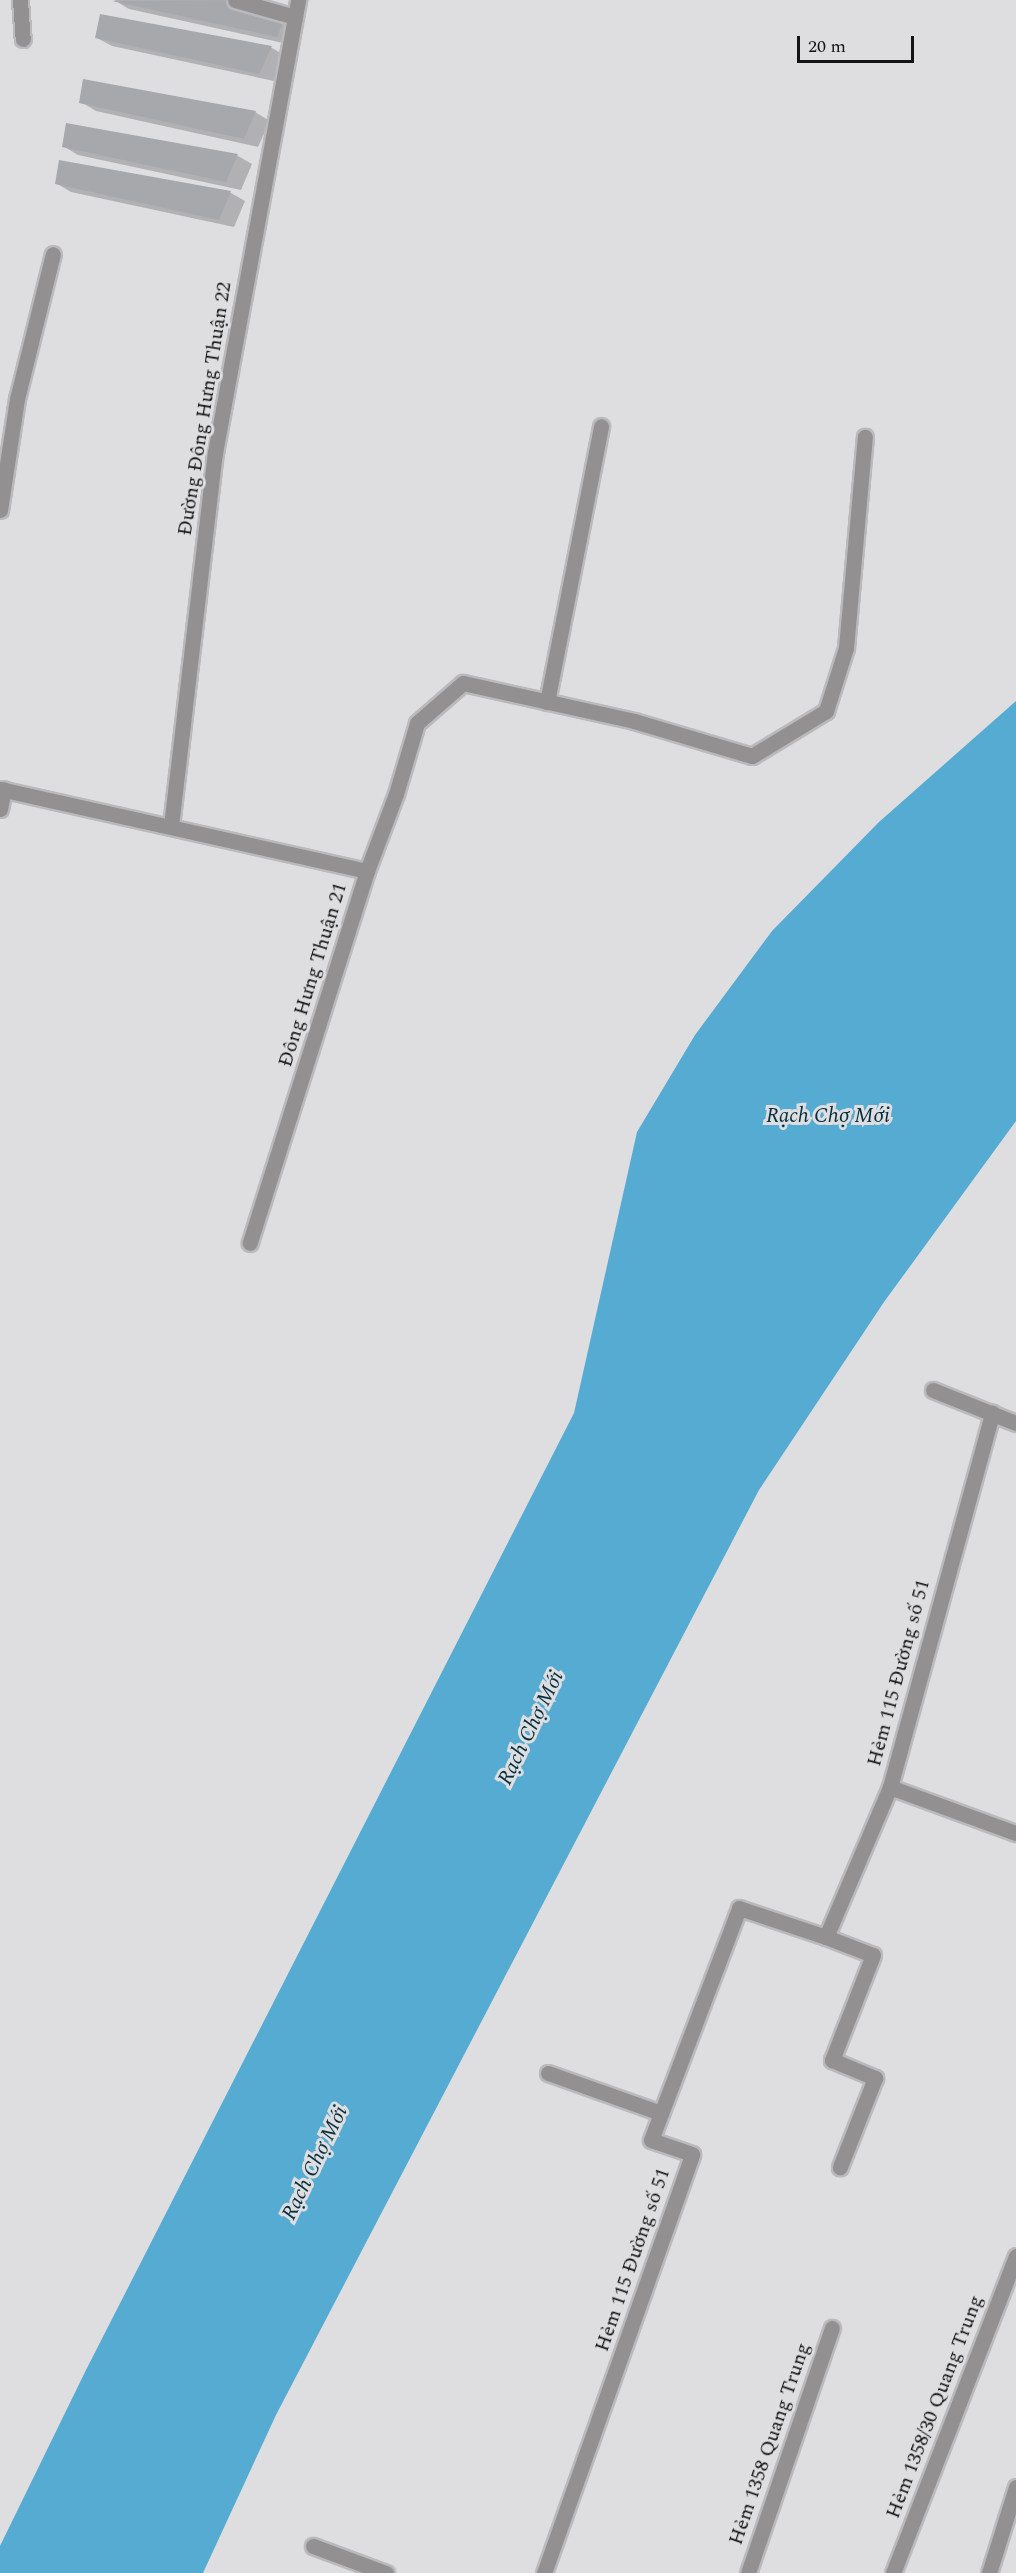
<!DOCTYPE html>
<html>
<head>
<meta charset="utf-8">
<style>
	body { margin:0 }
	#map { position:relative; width:1016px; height:2573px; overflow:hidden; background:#dedee1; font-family:Spectral,serif }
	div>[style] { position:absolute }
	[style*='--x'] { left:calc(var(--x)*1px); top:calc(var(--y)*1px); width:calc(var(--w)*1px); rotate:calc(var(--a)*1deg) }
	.water>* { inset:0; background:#55abd1 }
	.shadow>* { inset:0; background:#0003 }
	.building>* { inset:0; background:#a7a8ab }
	.roads { filter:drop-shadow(2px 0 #bababc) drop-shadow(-2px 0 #bababc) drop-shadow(0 2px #bababc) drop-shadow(0 -2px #bababc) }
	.minor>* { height:15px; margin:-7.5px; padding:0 7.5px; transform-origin:7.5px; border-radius:7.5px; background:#929091 }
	span { translate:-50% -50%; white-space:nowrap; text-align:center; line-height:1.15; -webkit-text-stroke:6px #dedee1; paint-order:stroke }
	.street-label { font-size:20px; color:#151415 }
	.water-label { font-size:21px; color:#052e3e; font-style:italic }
	.scale { position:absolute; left:797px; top:36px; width:117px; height:27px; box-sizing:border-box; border:3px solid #151415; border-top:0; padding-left:8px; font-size:18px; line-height:21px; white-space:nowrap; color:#151415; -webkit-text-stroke:4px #dedee1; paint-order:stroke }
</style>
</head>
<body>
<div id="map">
	<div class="water">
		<i style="clip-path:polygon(1016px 701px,1016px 1121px,884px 1302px,759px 1490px,276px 2415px,203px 2573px,0 2573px,0 2546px,86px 2370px,574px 1413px,637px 1132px,695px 1035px,772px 931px,879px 822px)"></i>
	</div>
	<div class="shadow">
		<i style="clip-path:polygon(114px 0,231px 0,289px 10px,303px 19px,292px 45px,129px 9px)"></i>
		<i style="clip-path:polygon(101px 16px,272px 48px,286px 56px,274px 81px,112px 46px,97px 38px)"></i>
		<i style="clip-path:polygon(81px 102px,255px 112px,270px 121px,258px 147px,96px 111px)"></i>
		<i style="clip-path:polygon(67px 124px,238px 156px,252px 164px,241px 190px,78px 155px,63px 146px)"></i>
		<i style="clip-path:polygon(60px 162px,231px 193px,245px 201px,234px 227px,71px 192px,56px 183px)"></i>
	</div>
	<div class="building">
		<i style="clip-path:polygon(240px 0,289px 9px,277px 37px,112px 1px)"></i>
		<i style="clip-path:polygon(100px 14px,272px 46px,259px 74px,95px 38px)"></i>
		<i style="clip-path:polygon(83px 79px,256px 111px,244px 139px,79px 103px)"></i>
		<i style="clip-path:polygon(66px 123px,238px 154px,226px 182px,62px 147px)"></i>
		<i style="clip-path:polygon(59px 160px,231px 191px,219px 220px,55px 184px)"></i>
	</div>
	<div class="roads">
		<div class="minor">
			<i style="--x:20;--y:0;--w:39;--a:86"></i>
			<i style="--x:235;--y:0;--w:62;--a:15.8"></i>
			<i style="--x:0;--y:510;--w:112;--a:-81.3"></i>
			<i style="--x:17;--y:399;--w:149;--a:-76.1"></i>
			<i style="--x:547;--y:702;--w:281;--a:-78.9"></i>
			<i style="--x:0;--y:789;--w:376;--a:12.6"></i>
			<i style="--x:367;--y:871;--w:390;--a:107.5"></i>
			<i style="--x:0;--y:809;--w:20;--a:-79"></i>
			<i style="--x:171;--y:826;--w:376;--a:-83.3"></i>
			<i style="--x:215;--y:453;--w:461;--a:-79.6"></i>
			<i style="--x:367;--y:871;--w:82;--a:-69.4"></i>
			<i style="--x:396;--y:794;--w:74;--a:-73.5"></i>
			<i style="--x:417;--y:723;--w:61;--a:-41"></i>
			<i style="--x:463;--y:683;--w:175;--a:12.5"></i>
			<i style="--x:634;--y:721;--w:123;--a:16.5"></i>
			<i style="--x:752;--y:756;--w:87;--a:-31.3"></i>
			<i style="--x:826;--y:711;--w:66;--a:-72.4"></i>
			<i style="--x:846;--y:648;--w:212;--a:-84.9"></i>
			<i style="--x:933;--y:1390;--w:89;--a:21.7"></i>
			<i style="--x:890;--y:1787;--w:134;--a:20.1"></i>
			<i style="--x:826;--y:1937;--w:50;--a:21"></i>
			<i style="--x:873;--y:1955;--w:113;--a:111.3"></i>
			<i style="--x:832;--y:2060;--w:47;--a:22.7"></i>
			<i style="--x:875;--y:2078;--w:96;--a:111.5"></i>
			<i style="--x:548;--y:2073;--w:120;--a:19.5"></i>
			<i style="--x:313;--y:2546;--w:78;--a:20.3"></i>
			<i style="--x:544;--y:2573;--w:444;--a:-70.5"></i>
			<i style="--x:692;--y:2154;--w:43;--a:-161.1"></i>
			<i style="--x:651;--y:2140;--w:248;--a:-69.2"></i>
			<i style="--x:739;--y:1908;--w:92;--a:18.4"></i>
			<i style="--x:826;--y:1937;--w:163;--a:-66.9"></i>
			<i style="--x:890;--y:1787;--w:388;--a:-74.7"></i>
			<i style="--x:748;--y:2573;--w:259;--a:-71.1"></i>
			<i style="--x:893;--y:2573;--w:340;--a:-68.8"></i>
			<i style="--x:989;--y:2573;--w:90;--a:-72.6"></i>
		</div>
	</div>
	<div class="street-label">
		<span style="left:205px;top:409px;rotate:-81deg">Đường Đông Hưng Thuận 22</span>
		<span style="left:313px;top:975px;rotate:-73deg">Đông Hưng Thuận 21</span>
		<span style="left:899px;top:1673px;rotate:-75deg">Hẻm 115 Đường số 51</span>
		<span style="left:633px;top:2260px;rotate:-71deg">Hẻm 115 Đường số 51</span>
		<span style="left:935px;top:2407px;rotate:-69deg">Hẻm 1358/30 Quang Trung</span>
		<span style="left:770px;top:2444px;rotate:-71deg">Hẻm 1358 Quang Trung</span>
	</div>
	<div class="water-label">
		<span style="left:828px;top:1116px">Rạch Chợ Mới</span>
		<span style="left:531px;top:1728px;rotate:-64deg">Rạch Chợ Mới</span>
		<span style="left:315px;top:2163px;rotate:-64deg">Rạch Chợ Mới</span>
	</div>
	<div class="scale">20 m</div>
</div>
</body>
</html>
